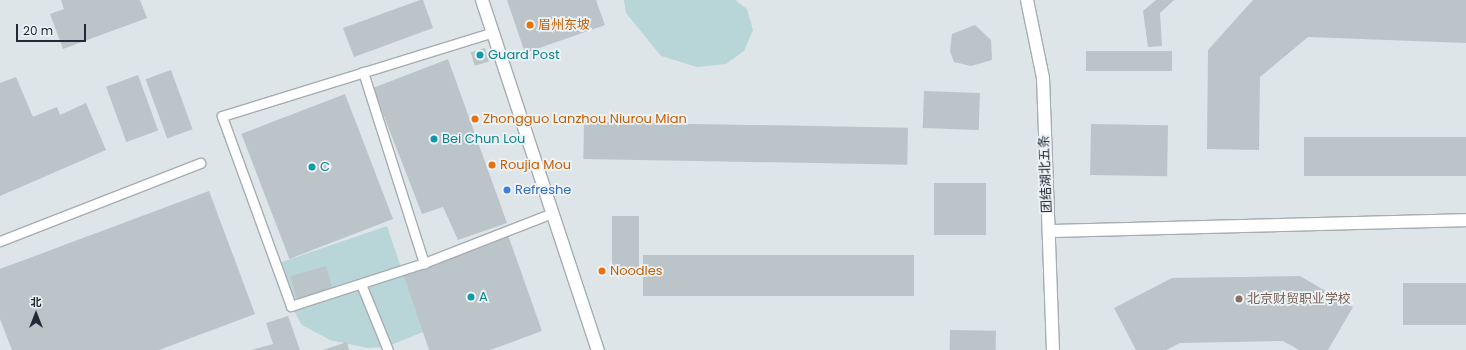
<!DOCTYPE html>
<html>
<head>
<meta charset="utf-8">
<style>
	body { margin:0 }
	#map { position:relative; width:1466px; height:350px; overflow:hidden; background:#dee5e8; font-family:Poppins,"Noto Sans SC",sans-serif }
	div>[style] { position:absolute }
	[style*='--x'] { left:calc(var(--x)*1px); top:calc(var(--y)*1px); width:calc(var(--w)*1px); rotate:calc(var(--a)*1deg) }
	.green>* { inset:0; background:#b8d6d8 }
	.building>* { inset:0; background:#bbc4c9; transform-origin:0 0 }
	.roads { filter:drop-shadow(1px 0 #a5adb3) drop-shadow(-1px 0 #a5adb3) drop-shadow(0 1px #a5adb3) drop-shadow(0 -1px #a5adb3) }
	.lane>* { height:9px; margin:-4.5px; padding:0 4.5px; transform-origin:4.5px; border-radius:4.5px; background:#fff }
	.street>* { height:12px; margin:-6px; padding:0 6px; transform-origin:6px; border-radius:6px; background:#fff }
	.secondary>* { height:12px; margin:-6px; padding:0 6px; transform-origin:6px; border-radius:6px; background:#fff }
	.dots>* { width:11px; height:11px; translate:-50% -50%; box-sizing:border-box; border:2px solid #eef3f6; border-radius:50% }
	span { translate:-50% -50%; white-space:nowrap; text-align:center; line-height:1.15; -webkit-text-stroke:3.5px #eef3f6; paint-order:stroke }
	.food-label { font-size:13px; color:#c56008 }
	.left { translate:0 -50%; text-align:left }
	.culture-label { font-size:13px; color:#0d838f }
	.street-label { font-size:13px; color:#212b37 }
	.shop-label { font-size:13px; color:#366cbe }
	.education-label { font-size:13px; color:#785e54 }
	.north { position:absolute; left:16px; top:294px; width:40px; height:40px; -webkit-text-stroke:3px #eef3f6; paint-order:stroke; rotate:0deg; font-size:11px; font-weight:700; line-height:16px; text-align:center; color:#212b37 }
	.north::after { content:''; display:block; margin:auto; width:14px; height:18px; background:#212b37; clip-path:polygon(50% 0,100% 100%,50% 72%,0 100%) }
	.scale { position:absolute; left:16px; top:24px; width:70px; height:18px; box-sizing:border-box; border:2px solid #212b37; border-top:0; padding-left:5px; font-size:12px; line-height:14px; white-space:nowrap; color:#212b37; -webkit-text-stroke:3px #eef3f6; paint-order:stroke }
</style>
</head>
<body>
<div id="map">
	<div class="green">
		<i style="clip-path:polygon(624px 0,735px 0,747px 9px,753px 30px,744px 51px,726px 64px,697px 67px,661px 56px,626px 13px)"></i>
		<i style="clip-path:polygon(387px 226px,423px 332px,386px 347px,368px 348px,330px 340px,302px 325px,291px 306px,276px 264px)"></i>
	</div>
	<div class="building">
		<i style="clip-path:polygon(61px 0,140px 0,147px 18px,63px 49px,50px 14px,64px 9px)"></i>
		<i style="clip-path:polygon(420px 0,423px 0,433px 28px,354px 57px,343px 28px)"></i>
		<i style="clip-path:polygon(507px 0,596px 0,605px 25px,525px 53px)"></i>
		<i style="clip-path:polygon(1156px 0,1174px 0,1160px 13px,1162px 46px,1148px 47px,1143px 11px)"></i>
		<i style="clip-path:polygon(1253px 0,1466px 0,1466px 43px,1308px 37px,1260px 77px,1259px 150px,1207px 149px,1208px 50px)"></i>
		<i style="clip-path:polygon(975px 25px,991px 40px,992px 60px,971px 66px,954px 62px,950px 51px,952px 34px)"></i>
		<i style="left:485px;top:48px;width:14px;height:15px;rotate:73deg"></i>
		<i style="left:1172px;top:51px;width:20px;height:86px;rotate:90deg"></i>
		<i style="clip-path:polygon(448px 59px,507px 223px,458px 240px,443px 207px,422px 214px,373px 88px)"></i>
		<i style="left:171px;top:70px;width:63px;height:27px;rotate:70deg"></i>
		<i style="left:138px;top:75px;width:59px;height:34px;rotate:70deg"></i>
		<i style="clip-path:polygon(16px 77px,33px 117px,57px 107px,60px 115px,86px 103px,106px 150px,0 196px,0 83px)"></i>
		<i style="left:924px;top:91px;width:56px;height:37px;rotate:2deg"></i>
		<i style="left:345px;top:94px;width:134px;height:111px;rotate:69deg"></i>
		<i style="left:584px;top:122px;width:324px;height:37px;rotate:1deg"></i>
		<i style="left:1091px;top:124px;width:77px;height:51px;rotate:1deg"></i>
		<i style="left:1466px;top:137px;width:39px;height:162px;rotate:90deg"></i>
		<i style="left:934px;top:183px;width:52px;height:52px"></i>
		<i style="clip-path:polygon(209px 191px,255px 314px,159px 350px,12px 350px,0 319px,0 269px)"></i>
		<i style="left:612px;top:216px;width:27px;height:57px"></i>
		<i style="clip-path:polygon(508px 235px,542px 331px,490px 350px,429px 350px,403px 274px)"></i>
		<i style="left:643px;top:255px;width:271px;height:41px"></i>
		<i style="left:326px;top:266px;width:25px;height:37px;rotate:74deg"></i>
		<i style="clip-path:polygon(1300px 276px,1353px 307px,1328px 350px,1299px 350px,1283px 341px,1180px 343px,1166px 350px,1136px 350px,1114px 308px,1172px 278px)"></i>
		<i style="left:1403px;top:283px;width:63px;height:42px"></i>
		<i style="clip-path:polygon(288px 316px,300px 350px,251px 350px,273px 344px,266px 323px)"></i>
		<i style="left:950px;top:330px;width:46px;height:20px;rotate:1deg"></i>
		<i style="clip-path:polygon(347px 342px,349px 350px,323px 350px)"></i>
	</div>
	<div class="roads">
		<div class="lane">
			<i style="--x:363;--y:72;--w:201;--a:72.3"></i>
			<i style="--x:424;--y:263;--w:140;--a:162.1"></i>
			<i style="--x:291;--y:306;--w:202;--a:-110"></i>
			<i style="--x:222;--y:116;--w:284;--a:-17.2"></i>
			<i style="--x:0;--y:241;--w:215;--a:-21.3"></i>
			<i style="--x:424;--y:263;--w:137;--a:-21.3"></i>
			<i style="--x:361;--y:284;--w:71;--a:67.8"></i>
		</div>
		<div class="street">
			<i style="--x:482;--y:0;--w:369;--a:71.7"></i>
			<i style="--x:1049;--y:231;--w:417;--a:-1.5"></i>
		</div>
		<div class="secondary">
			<i style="--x:1027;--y:0;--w:80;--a:78.4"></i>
			<i style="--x:1043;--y:78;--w:272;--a:87.9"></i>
		</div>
	</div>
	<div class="dots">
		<i style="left:530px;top:25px;background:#e8710a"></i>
		<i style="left:480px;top:55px;background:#0f9aa8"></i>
		<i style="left:475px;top:119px;background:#e8710a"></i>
		<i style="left:434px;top:139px;background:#0f9aa8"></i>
		<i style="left:492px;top:165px;background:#e8710a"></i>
		<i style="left:312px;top:167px;background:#0f9aa8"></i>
		<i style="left:507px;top:190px;background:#3f7fe0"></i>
		<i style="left:602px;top:271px;background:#e8710a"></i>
		<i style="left:471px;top:297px;background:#0f9aa8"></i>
		<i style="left:1239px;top:299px;background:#8d6e63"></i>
	</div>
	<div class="food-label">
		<span class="left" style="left:538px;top:25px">眉州东坡</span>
		<span class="left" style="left:483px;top:119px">Zhongguo Lanzhou Niurou Mian</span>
		<span class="left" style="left:500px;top:165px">Roujia Mou</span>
		<span class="left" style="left:610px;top:271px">Noodles</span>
	</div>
	<div class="culture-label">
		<span class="left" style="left:488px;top:55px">Guard Post</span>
		<span class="left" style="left:442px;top:139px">Bei Chun Lou</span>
		<span class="left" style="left:320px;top:167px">C</span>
		<span class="left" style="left:479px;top:297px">A</span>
	</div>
	<div class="street-label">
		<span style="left:1046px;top:174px;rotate:-92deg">团结湖北五条</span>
	</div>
	<div class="shop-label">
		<span class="left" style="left:515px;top:190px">Refreshe</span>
	</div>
	<div class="education-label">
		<span class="left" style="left:1247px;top:299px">北京财贸职业学校</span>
	</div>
	<div class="north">北</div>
	<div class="scale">20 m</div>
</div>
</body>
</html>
